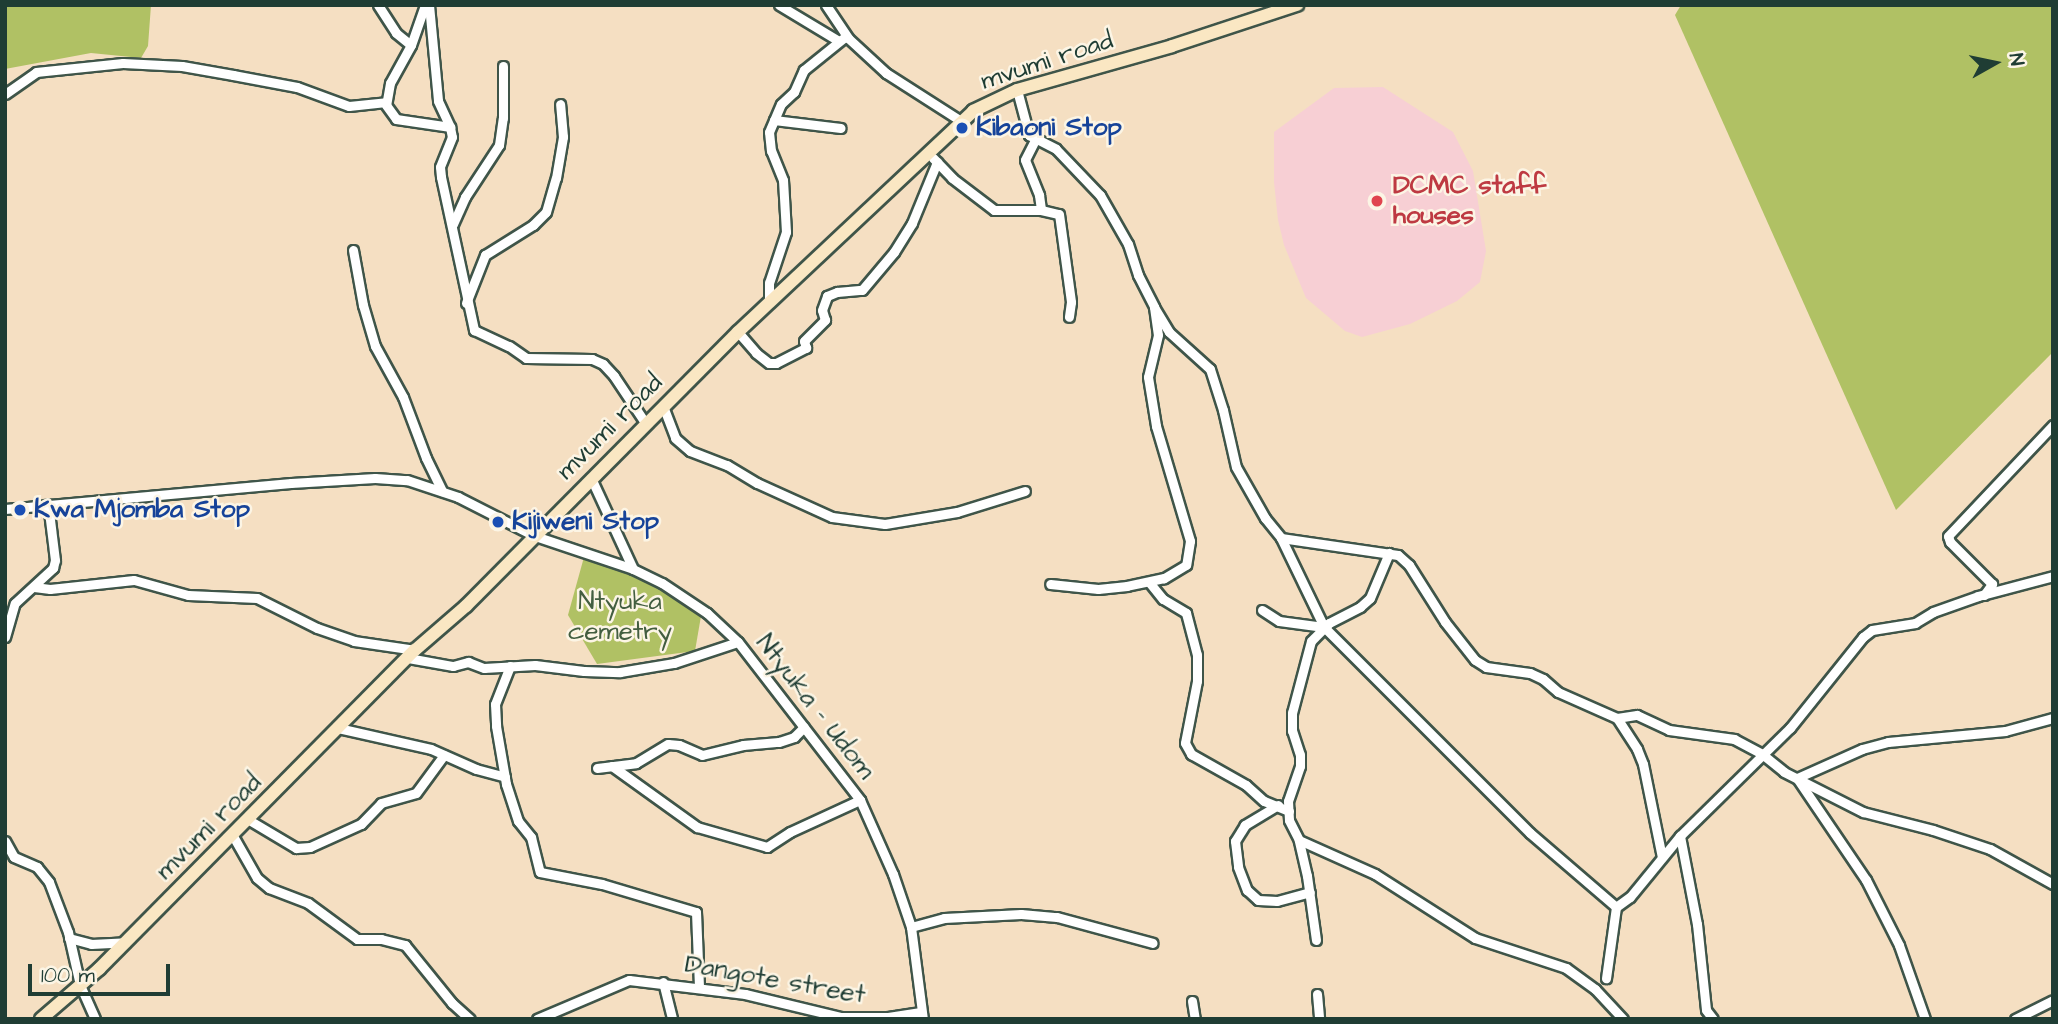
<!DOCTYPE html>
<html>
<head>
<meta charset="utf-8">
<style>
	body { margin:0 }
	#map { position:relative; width:2058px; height:1024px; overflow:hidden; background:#f5dfc2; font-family:"Architects Daughter",sans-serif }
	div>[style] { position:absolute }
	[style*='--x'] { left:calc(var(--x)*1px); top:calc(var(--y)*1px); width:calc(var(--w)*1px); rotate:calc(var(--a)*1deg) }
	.built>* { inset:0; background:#f7cfd4 }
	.green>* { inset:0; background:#b0c164 }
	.roads { filter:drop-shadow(2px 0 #3f5549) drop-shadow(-2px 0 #3f5549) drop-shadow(0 2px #3f5549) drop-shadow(0 -2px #3f5549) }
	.street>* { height:9px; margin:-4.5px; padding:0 4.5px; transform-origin:4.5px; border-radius:4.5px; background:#fff }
	.secondary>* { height:12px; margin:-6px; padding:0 6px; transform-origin:6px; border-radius:6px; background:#fae7c3 }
	.dots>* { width:19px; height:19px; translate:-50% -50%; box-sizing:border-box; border:4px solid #fcf5e5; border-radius:50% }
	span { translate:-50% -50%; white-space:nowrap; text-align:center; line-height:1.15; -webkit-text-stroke:5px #fcf5e5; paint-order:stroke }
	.street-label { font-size:26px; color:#1f3d34 }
	.transit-label { font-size:26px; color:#164399; font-weight:700 }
	.left { translate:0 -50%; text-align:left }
	.health-label { font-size:26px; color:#be3a42; font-weight:700 }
	.park-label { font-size:26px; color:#435e40 }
	.frame { position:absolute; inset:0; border:7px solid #1f3d34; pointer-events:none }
	.north { position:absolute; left:1960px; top:28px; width:70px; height:70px; -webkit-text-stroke:5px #fcf5e5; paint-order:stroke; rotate:81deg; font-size:19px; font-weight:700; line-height:28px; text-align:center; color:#1f3d34 }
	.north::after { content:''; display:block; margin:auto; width:24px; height:32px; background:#1f3d34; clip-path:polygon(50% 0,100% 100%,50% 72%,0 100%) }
	.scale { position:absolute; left:28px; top:964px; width:142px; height:32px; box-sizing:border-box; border:4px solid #1f3d34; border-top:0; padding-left:9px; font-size:21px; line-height:24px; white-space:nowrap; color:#1f3d34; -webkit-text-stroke:5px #fcf5e5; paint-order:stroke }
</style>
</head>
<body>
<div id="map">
	<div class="built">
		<i style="clip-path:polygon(1383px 87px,1453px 132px,1473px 171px,1486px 251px,1480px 282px,1457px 301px,1410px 324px,1362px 337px,1345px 331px,1306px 298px,1284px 245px,1278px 220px,1274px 182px,1274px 132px,1334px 88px)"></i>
	</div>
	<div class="green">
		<i style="clip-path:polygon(5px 5px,151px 5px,148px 46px,141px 58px,91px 53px,5px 69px)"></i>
		<i style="clip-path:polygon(1681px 5px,2053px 5px,2053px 352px,1896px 510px,1675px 15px)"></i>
		<i style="clip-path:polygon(584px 557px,631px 571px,701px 616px,695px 651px,597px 664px,568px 615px)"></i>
	</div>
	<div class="roads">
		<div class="street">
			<i style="--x:378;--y:5;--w:33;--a:57"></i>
			<i style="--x:396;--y:33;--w:19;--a:39"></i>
			<i style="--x:425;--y:5;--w:42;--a:109.3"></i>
			<i style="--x:411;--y:45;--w:43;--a:118.9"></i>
			<i style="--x:390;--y:83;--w:22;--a:100"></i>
			<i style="--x:386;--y:105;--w:17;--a:54"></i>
			<i style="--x:396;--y:119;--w:55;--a:8.4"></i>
			<i style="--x:450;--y:127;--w:10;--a:79"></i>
			<i style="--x:452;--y:137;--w:32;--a:112"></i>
			<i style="--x:440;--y:167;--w:10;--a:84"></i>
			<i style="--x:441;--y:177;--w:157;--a:77.8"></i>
			<i style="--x:474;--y:330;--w:38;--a:25"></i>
			<i style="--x:509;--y:346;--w:21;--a:35"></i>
			<i style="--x:526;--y:358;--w:66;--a:0.9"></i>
			<i style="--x:592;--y:359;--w:12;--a:24"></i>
			<i style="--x:603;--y:364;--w:16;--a:47"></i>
			<i style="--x:614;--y:376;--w:58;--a:56.3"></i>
			<i style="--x:429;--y:5;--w:96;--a:84.6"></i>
			<i style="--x:438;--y:101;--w:29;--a:65"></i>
			<i style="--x:779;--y:5;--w:70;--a:31"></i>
			<i style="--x:826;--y:5;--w:40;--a:56"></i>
			<i style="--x:848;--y:38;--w:52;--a:42.6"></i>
			<i style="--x:886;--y:73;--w:89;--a:32.6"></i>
			<i style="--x:1017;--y:90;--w:47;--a:75.1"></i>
			<i style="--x:1029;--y:135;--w:30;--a:27"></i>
			<i style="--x:1056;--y:149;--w:64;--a:46.3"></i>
			<i style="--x:1100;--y:195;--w:56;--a:60.3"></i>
			<i style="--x:1128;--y:244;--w:33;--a:72"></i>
			<i style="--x:1138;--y:275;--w:36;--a:63"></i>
			<i style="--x:1154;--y:307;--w:28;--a:82"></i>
			<i style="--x:1158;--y:335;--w:43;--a:103.4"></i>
			<i style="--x:1148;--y:377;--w:50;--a:80.7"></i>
			<i style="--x:1156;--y:426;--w:120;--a:73.5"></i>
			<i style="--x:1190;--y:541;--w:24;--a:99"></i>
			<i style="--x:1186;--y:565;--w:26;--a:149"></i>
			<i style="--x:1164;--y:578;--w:38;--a:168"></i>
			<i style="--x:1127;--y:586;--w:29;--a:174"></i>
			<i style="--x:1098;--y:589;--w:48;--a:-174.1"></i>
			<i style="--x:5;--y:94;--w:38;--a:-35"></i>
			<i style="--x:36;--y:72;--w:87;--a:-5.9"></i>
			<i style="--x:123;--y:63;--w:59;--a:2.9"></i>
			<i style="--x:182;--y:66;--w:52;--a:10"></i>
			<i style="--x:233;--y:75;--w:65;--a:10.6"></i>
			<i style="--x:297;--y:87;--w:55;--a:20.1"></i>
			<i style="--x:349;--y:106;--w:37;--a:-6"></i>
			<i style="--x:774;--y:120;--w:67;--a:6.8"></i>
			<i style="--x:1035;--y:140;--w:22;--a:117"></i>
			<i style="--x:1025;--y:160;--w:38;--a:68"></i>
			<i style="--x:1039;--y:195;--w:15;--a:82"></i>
			<i style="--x:933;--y:158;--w:28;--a:46"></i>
			<i style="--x:952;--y:178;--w:53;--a:37.3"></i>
			<i style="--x:994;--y:210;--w:47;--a:0"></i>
			<i style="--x:1041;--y:210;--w:18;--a:13"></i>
			<i style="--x:1059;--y:214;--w:89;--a:82.2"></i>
			<i style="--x:1071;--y:302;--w:15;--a:98"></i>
			<i style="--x:453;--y:224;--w:30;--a:-66"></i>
			<i style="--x:465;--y:197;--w:62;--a:-56.8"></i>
			<i style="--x:499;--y:145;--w:27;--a:-82"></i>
			<i style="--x:503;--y:118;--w:52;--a:-90"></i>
			<i style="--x:353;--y:250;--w:56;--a:79.7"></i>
			<i style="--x:363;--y:305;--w:43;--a:73.7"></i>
			<i style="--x:375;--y:346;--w:58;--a:61.2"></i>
			<i style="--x:403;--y:397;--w:65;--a:69.3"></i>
			<i style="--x:426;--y:458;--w:37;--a:64"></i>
			<i style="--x:466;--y:303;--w:52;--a:-68.4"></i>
			<i style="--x:485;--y:255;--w:57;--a:-32"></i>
			<i style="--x:533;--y:225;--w:18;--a:-45"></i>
			<i style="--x:546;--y:212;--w:35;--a:-74"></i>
			<i style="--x:556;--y:178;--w:42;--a:-80.3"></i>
			<i style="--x:563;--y:137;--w:33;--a:-95"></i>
			<i style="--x:769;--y:303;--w:20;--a:-90"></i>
			<i style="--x:769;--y:283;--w:54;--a:-71.6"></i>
			<i style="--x:786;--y:232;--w:52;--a:-93.3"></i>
			<i style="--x:783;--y:180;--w:31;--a:-112"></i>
			<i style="--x:771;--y:151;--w:19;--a:-96"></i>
			<i style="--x:769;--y:132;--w:30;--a:-67"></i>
			<i style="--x:781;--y:104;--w:18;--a:-43"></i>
			<i style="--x:794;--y:92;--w:24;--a:-66"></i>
			<i style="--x:804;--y:70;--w:54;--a:-39"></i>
			<i style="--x:1154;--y:307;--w:29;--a:59"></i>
			<i style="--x:1169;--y:332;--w:55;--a:42.1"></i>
			<i style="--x:1210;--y:369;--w:43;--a:72.4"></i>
			<i style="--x:1223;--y:410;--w:58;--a:77.2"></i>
			<i style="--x:1236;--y:467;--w:59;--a:60.4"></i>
			<i style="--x:1265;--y:518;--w:26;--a:51"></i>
			<i style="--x:1281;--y:538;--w:118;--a:8.3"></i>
			<i style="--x:1398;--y:555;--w:15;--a:42"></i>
			<i style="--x:1409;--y:565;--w:67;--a:57.7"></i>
			<i style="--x:1445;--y:622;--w:48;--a:51.7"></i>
			<i style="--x:1475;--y:660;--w:13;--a:32"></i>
			<i style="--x:1486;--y:667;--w:44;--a:7.8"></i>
			<i style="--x:1530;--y:673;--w:14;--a:25"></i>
			<i style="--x:1543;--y:679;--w:20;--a:41"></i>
			<i style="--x:1558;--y:692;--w:64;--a:23.8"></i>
			<i style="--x:1617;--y:718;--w:20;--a:-9"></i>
			<i style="--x:1637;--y:715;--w:35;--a:25"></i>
			<i style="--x:1669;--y:730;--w:66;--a:7.9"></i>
			<i style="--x:1734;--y:739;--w:32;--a:28"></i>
			<i style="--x:1762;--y:754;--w:28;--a:39"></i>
			<i style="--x:1784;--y:772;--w:89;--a:26.9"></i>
			<i style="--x:1863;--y:812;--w:72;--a:14.4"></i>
			<i style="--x:1933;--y:830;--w:60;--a:18.4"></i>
			<i style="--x:1990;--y:849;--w:72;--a:29.1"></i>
			<i style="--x:738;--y:332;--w:28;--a:49"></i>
			<i style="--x:756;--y:353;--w:16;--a:38"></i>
			<i style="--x:769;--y:363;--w:7;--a:0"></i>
			<i style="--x:776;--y:363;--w:34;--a:-27"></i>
			<i style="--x:806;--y:348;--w:7;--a:-106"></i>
			<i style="--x:804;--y:341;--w:30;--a:-45"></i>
			<i style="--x:825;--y:320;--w:10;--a:-107"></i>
			<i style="--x:822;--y:310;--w:15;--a:-70"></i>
			<i style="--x:827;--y:296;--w:11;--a:-22"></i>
			<i style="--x:837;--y:292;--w:25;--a:-5"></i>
			<i style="--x:862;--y:290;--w:50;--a:-49.9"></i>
			<i style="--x:894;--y:252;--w:34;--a:-58"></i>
			<i style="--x:912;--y:223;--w:66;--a:-67.7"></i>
			<i style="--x:663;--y:406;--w:34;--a:69"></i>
			<i style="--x:675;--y:438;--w:20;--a:41"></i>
			<i style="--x:690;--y:451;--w:40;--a:21"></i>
			<i style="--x:727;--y:465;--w:35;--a:31"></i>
			<i style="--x:757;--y:483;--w:82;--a:24.4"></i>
			<i style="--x:832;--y:517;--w:53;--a:7.5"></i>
			<i style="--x:885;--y:524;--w:73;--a:-9.5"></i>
			<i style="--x:957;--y:512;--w:71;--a:-17.2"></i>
			<i style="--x:591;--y:478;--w:100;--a:65.2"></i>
			<i style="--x:5;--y:509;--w:287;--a:-5.2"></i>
			<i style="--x:291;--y:483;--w:84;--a:-3.4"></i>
			<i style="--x:375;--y:478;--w:32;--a:4"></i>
			<i style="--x:407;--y:480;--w:54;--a:18.4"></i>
			<i style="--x:458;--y:497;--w:86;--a:26.9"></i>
			<i style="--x:535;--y:536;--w:103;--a:18.6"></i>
			<i style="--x:633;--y:569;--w:32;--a:26"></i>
			<i style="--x:662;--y:583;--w:54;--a:33.7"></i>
			<i style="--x:707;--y:613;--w:42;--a:43.1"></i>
			<i style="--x:738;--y:642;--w:200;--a:52.3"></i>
			<i style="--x:860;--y:800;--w:81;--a:66"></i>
			<i style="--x:893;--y:874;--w:56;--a:71.2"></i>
			<i style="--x:911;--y:927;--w:93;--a:82.6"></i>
			<i style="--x:1281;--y:538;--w:99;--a:64.2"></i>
			<i style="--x:1324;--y:627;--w:291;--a:45"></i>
			<i style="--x:1530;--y:833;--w:113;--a:40.7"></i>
			<i style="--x:1616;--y:907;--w:72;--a:98"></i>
			<i style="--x:1149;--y:582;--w:22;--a:51"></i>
			<i style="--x:1163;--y:599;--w:27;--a:31"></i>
			<i style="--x:1186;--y:613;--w:43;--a:75.3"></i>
			<i style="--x:1197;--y:655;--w:26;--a:90"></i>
			<i style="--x:1197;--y:681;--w:63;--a:101"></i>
			<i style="--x:1185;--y:743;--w:13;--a:61"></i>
			<i style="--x:1191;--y:754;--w:63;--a:29.4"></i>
			<i style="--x:1246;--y:785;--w:24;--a:42"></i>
			<i style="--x:1264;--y:801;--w:27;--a:22"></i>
			<i style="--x:34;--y:587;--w:16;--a:7"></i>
			<i style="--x:50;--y:589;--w:84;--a:-6.1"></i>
			<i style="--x:134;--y:580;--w:56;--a:15.5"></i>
			<i style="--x:188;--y:595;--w:69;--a:2.5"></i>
			<i style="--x:257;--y:598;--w:67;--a:26.6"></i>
			<i style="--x:317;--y:628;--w:39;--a:19"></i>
			<i style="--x:354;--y:641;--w:62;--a:8.4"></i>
			<i style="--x:1984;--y:595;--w:14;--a:-54"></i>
			<i style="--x:1992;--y:584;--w:59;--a:-135"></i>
			<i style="--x:1950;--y:542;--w:6;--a:-108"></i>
			<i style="--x:1948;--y:536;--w:153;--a:-46.6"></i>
			<i style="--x:1262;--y:610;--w:20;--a:33"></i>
			<i style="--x:1279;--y:621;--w:45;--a:7.6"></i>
			<i style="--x:5;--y:637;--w:35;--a:-74"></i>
			<i style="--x:15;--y:603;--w:52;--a:-42.6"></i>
			<i style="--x:53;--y:568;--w:8;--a:-76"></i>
			<i style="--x:55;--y:560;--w:56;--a:-97.1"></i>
			<i style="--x:408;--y:658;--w:46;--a:10.1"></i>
			<i style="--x:453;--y:666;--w:16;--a:-15"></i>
			<i style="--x:468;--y:662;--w:17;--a:21"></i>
			<i style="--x:484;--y:668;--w:51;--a:-3.4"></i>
			<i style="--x:535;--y:665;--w:49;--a:7"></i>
			<i style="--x:584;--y:671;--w:36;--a:2"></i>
			<i style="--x:620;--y:672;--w:55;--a:-9.5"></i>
			<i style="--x:674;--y:663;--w:67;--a:-18.2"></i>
			<i style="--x:510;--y:666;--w:41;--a:111.5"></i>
			<i style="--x:495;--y:704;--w:22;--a:87"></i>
			<i style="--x:496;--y:726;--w:59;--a:80.2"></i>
			<i style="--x:506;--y:784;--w:39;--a:72"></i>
			<i style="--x:518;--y:821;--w:21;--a:51"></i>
			<i style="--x:531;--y:837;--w:36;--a:76"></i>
			<i style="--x:540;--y:872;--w:63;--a:11"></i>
			<i style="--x:602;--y:884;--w:98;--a:16.6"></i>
			<i style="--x:696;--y:912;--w:75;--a:87.7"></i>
			<i style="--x:1617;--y:718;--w:37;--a:57"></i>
			<i style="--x:1637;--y:749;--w:16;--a:68"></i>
			<i style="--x:1643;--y:764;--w:95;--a:78.5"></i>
			<i style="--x:338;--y:728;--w:95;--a:12.7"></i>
			<i style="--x:431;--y:749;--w:49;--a:24"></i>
			<i style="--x:476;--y:769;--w:30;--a:15"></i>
			<i style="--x:612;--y:766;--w:105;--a:35.7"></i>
			<i style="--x:697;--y:827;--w:73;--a:15.9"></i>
			<i style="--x:767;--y:847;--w:27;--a:-33"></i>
			<i style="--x:790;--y:832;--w:77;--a:-24.6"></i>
			<i style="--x:597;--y:768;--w:39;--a:-7"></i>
			<i style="--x:636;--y:763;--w:37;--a:-31"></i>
			<i style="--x:668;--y:744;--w:11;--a:5"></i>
			<i style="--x:679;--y:745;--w:25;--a:23"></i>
			<i style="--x:702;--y:755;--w:42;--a:-13.7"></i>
			<i style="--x:743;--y:745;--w:36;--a:-5"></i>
			<i style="--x:779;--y:742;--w:16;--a:-18"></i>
			<i style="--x:794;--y:737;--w:14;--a:-45"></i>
			<i style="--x:1278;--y:805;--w:39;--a:149"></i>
			<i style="--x:1245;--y:825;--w:19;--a:122"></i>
			<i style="--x:1235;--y:841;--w:26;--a:83"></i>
			<i style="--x:1238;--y:867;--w:25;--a:69"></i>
			<i style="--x:1247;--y:890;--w:15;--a:42"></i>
			<i style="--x:1258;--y:900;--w:19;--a:3"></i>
			<i style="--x:1277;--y:901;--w:34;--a:-15"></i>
			<i style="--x:249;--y:820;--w:55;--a:30.8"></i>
			<i style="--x:296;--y:848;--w:14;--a:-4"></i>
			<i style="--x:310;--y:847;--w:56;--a:-24.3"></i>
			<i style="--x:361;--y:824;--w:29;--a:-46"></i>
			<i style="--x:381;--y:803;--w:36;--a:-16"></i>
			<i style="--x:416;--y:793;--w:47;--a:-53.6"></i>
			<i style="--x:233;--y:836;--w:48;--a:60.3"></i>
			<i style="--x:257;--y:878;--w:16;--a:40"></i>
			<i style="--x:269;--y:888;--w:42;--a:21"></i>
			<i style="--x:308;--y:903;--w:61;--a:36.3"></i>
			<i style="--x:357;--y:939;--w:24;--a:0"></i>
			<i style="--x:381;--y:939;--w:25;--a:14"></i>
			<i style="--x:405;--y:945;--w:75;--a:51"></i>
			<i style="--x:452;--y:1003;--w:24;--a:42"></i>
			<i style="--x:1680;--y:836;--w:90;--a:79.1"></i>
			<i style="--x:1697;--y:924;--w:86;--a:84"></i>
			<i style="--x:1706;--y:1010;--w:11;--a:52"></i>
			<i style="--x:1299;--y:840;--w:83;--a:24.1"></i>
			<i style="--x:1375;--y:874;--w:119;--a:32.6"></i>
			<i style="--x:1475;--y:938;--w:96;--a:18.2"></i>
			<i style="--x:1566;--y:968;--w:36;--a:36"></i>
			<i style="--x:1595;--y:989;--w:41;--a:47"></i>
			<i style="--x:5;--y:841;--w:18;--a:61"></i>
			<i style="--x:14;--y:857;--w:25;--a:23"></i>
			<i style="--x:37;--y:867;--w:19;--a:51"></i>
			<i style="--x:49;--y:882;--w:53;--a:69.2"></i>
			<i style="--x:68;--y:932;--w:54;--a:77.2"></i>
			<i style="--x:80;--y:985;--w:37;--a:66"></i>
			<i style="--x:1616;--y:907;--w:17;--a:-36"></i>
			<i style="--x:1630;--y:897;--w:79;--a:-50.7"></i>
			<i style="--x:1680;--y:836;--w:154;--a:-44.5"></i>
			<i style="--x:1790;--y:728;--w:117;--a:-51.3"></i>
			<i style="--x:1863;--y:637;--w:11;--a:-38"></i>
			<i style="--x:1872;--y:630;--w:44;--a:-9.2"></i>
			<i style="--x:1915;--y:623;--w:21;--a:-31"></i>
			<i style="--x:1933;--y:612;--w:48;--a:-19.6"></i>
			<i style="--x:1978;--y:596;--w:78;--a:-14.9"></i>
			<i style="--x:911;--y:927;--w:34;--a:-15"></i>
			<i style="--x:944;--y:918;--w:77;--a:-3"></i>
			<i style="--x:1021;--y:914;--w:36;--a:5"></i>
			<i style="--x:1057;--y:917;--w:99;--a:15.2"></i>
			<i style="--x:69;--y:938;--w:23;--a:15"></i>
			<i style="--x:91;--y:944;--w:35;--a:-3"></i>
			<i style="--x:1316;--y:940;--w:65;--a:-98"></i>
			<i style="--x:1307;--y:876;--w:37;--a:-103"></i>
			<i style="--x:1299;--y:840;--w:22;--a:-117"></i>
			<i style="--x:1289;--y:820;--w:19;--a:-93"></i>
			<i style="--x:1288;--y:801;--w:37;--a:-71"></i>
			<i style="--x:1300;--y:766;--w:11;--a:-90"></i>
			<i style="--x:1300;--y:755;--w:25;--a:-108"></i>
			<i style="--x:1292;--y:731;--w:18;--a:-90"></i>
			<i style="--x:1292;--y:713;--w:74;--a:-75.2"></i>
			<i style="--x:1311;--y:641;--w:25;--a:-45"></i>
			<i style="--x:1329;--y:623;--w:35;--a:-27"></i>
			<i style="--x:1360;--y:607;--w:13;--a:-42"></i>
			<i style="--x:1370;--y:598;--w:49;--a:-67.1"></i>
			<i style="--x:663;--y:982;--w:38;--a:76"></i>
			<i style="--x:1317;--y:994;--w:25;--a:85"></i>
			<i style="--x:1192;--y:1001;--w:18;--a:81"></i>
			<i style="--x:537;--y:1019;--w:100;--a:-23"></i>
			<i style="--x:629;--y:980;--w:117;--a:6.9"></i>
			<i style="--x:745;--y:994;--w:99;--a:13.5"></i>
			<i style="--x:841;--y:1017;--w:47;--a:0"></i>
			<i style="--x:888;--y:1017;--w:33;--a:-9"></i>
			<i style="--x:1925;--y:1019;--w:78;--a:-109.4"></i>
			<i style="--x:1899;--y:945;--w:73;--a:-116.9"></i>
			<i style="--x:1866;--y:880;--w:123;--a:-124.1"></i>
			<i style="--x:1797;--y:778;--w:71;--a:-24"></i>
			<i style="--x:1862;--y:749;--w:27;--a:-15"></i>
			<i style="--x:1888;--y:742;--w:118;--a:-5.4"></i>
			<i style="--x:2005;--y:731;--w:50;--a:-15.2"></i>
			<i style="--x:2015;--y:1019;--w:42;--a:-26.6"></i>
		</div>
		<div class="secondary">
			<i style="--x:41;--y:1019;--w:77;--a:-40.8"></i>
			<i style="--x:99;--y:969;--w:449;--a:-45.3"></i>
			<i style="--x:415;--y:650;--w:67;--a:-40.8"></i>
			<i style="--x:466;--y:606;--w:386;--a:-45.2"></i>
			<i style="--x:738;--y:332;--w:323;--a:-43.2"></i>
			<i style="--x:973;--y:111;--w:49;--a:-25.5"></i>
			<i style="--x:1017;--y:90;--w:161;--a:-15.8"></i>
			<i style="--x:1172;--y:46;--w:132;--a:-18.2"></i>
		</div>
	</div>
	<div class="dots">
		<i style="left:962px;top:128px;background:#1a4fb4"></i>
		<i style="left:1377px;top:201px;background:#e0444e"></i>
		<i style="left:20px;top:510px;background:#1a4fb4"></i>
		<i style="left:498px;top:522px;background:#1a4fb4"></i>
	</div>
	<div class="street-label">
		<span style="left:1047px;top:61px;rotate:-18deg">mvumi road</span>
		<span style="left:610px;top:427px;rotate:-45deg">mvumi road</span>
		<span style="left:815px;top:707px;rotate:52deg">Ntyuka - Udom</span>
		<span style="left:209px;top:827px;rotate:-45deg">mvumi road</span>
		<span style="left:775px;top:980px;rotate:10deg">Dangote street</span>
	</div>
	<div class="transit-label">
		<span class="left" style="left:976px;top:128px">Kibaoni Stop</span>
		<span class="left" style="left:34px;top:510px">Kwa Mjomba Stop</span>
		<span class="left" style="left:512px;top:522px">Kijiweni Stop</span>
	</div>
	<div class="health-label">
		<span class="left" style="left:1393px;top:201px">DCMC staff<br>houses</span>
	</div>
	<div class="park-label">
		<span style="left:620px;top:617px">Ntyuka<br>cemetry</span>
	</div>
	<div class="frame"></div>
	<div class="north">N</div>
	<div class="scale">100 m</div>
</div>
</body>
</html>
